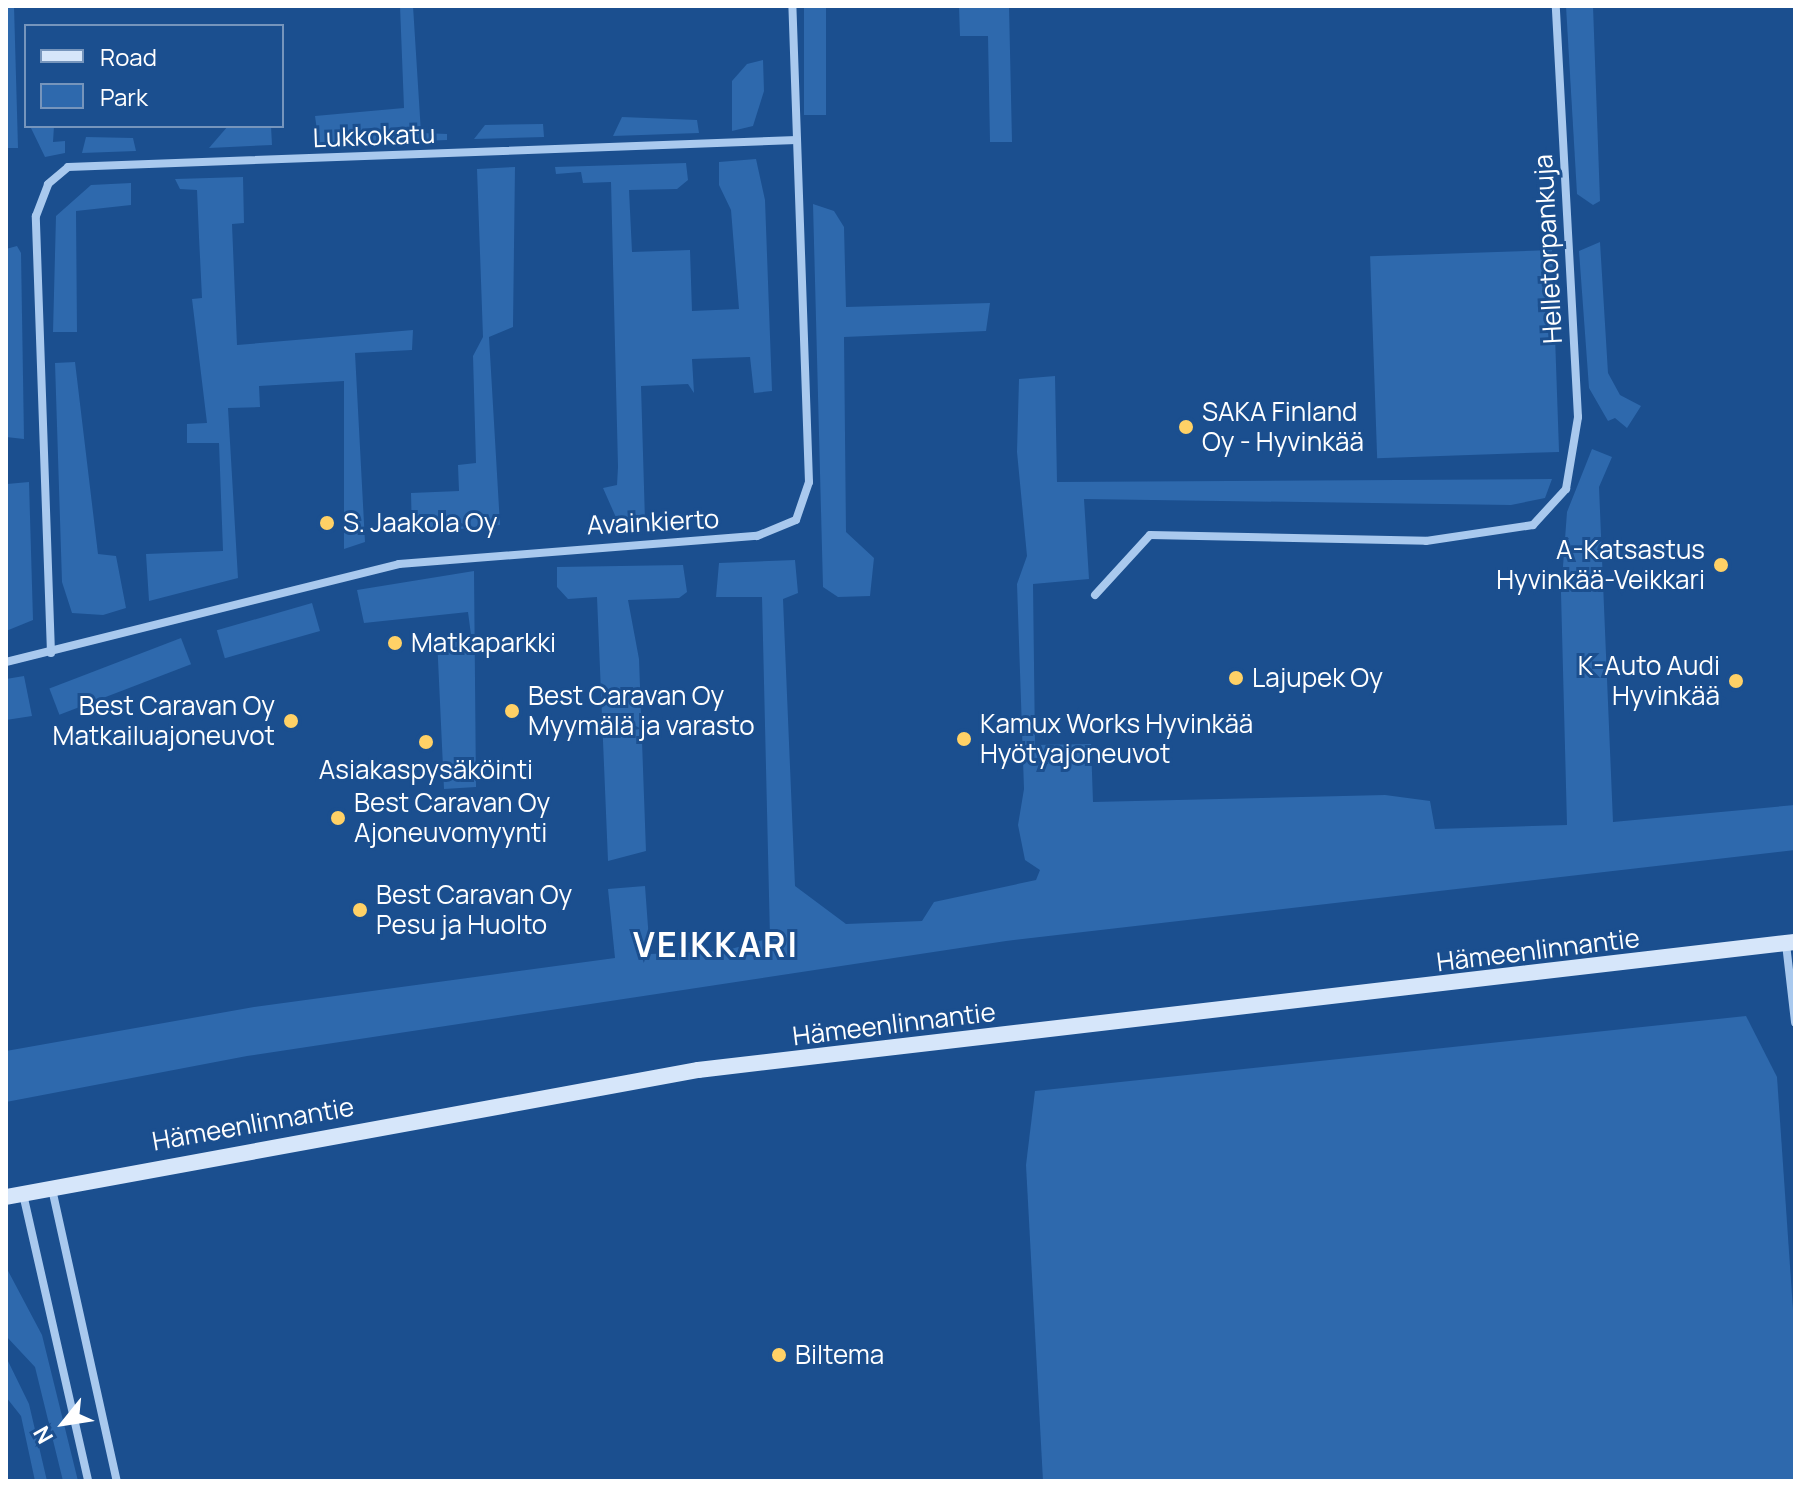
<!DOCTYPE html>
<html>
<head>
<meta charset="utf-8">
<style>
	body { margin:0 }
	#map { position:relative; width:1801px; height:1487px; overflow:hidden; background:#1b4f8f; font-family:Manrope,sans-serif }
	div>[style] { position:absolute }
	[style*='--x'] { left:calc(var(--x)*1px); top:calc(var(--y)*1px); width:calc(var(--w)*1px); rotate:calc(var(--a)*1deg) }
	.green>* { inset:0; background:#2e69ad; transform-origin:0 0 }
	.minor>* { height:8px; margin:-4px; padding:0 4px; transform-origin:4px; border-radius:4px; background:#a9c9ee }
	.secondary>* { height:16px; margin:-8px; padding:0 8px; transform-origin:8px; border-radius:8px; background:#d6e6fa }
	.dots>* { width:22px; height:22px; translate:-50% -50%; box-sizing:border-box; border:4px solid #1b4f8f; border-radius:50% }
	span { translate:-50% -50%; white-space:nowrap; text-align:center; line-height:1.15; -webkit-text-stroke:6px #1b4f8f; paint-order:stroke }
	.street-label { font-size:26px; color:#fff }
	.poi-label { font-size:26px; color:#fff }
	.left { translate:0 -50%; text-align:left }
	.right { translate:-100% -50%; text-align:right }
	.district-label { font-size:34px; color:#fff; font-weight:700; letter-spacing:2px }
	.frame { position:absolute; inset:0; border:8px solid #fff; pointer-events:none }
	.legend { position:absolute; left:24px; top:24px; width:260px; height:104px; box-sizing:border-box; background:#1b4f8f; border:2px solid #7695bc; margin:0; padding:10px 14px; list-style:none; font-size:24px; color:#fff }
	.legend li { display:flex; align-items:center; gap:16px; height:40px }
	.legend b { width:40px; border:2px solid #7695bc }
	.north { position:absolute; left:24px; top:1383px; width:80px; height:80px; -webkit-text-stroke:6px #1b4f8f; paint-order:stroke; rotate:240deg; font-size:22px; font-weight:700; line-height:32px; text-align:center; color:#fff }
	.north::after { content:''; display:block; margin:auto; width:28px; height:36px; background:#fff; clip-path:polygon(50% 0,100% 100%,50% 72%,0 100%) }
</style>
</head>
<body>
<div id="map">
	<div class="green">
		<i style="clip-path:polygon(6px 6px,14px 6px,18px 148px,6px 148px)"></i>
		<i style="clip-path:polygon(400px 6px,413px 6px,421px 133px,447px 134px,447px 140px,319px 145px,315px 116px,404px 108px)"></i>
		<i style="left:804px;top:6px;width:22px;height:109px"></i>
		<i style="clip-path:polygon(959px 6px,1009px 6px,1012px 142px,990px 142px,988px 36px,960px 36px)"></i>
		<i style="clip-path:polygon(1566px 6px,1593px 6px,1600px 201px,1593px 205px,1577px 194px)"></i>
		<i style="clip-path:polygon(763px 60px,764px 91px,753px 126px,732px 131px,732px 81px,747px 64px)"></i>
		<i style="clip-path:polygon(622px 117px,697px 120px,699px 133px,613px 136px)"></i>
		<i style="clip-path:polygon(543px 124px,544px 137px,474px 139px,485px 125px)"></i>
		<i style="clip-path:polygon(30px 126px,54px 126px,53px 142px,65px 141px,65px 153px,45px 157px)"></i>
		<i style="clip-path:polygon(228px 126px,271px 126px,272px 145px,209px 148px)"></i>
		<i style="clip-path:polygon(86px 137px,133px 138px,136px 151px,82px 153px)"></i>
		<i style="clip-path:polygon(756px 159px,765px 200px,772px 391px,754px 393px,750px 357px,692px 359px,694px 393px,688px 384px,641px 386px,645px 521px,618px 522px,603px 488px,617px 485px,618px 467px,611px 182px,583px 183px,581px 172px,556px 174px,555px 167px,686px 163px,688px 180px,677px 189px,629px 190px,632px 252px,690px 250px,692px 311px,739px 309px,731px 210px,719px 185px,719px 162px)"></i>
		<i style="clip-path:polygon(515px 167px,513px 327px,489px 337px,500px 525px,412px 534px,411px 493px,459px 491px,458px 465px,476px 463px,473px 356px,483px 337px,477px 169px)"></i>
		<i style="clip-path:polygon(243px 177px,244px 223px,232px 224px,237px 345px,413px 330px,412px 350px,355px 353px,365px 542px,344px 549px,344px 381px,259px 386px,260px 407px,228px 408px,238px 578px,149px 601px,146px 554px,223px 551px,219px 443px,187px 443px,187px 424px,207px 423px,192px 299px,202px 298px,199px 237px,197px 190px,180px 189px,175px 179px)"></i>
		<i style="clip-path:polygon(131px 183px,131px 205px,76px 211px,77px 332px,53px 332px,56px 216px,91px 185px)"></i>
		<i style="clip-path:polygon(813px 204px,834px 211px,844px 227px,846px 307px,990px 303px,986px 331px,844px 337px,846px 532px,874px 558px,870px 596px,838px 597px,823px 587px)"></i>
		<i style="clip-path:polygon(1600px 242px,1608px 373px,1620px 395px,1641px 406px,1627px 428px,1615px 418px,1608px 421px,1589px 388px,1579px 251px)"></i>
		<i style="clip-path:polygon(17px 246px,21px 253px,24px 439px,6px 437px,6px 249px)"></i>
		<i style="left:1552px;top:250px;width:202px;height:182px;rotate:88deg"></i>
		<i style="clip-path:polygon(75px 362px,98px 554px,116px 556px,126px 608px,103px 615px,72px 613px,62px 582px,55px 363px)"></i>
		<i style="clip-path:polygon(1055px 376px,1057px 482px,1552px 479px,1545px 498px,1511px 505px,1084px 499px,1089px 579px,1033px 584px,1035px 745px,1091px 744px,1093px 802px,1385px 795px,1430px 801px,1435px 829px,1567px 825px,1561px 593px,1567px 512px,1592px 449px,1612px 457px,1599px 487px,1613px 822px,1795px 805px,1795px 850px,1006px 941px,247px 1056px,6px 1102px,6px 1051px,254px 1007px,615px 958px,608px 889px,645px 886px,650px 954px,724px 951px,770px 938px,762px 597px,716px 597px,719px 563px,795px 560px,798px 593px,783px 599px,795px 886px,846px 924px,922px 921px,934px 902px,1036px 880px,1040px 870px,1025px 860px,1018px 825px,1024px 789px,1017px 584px,1027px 556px,1017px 452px,1019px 379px)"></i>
		<i style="clip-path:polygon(29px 482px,33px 620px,6px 631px,7px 484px)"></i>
		<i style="clip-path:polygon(683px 565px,687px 592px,679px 598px,628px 600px,639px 659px,646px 851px,608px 861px,597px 597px,568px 599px,557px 587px,557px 567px)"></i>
		<i style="clip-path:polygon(474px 571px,476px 787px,444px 789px,437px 638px,471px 635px,468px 612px,364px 623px,357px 590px)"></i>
		<i style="left:312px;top:603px;width:29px;height:99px;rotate:74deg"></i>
		<i style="left:181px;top:638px;width:28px;height:141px;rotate:69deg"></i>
		<i style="clip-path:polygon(24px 676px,32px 716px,6px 720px,6px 679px)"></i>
		<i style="clip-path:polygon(1746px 1016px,1777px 1077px,1795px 1339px,1795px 1481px,1043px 1481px,1026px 1165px,1035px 1091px)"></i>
		<i style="clip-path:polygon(6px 1267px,42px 1335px,78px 1481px,63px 1481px,35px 1367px,6px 1336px)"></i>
		<i style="clip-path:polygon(6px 1357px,29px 1404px,47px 1481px,35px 1481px,21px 1416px,6px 1397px)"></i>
	</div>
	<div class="minor">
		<i style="--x:1095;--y:595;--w:81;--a:-47.5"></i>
		<i style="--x:1150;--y:535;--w:276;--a:1.2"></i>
		<i style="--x:1426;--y:541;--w:108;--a:-8.5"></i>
		<i style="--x:1533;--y:525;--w:49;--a:-47.5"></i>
		<i style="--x:1566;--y:489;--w:73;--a:-80.5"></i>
		<i style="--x:1578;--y:417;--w:412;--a:-93.1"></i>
		<i style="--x:51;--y:653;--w:437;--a:-92"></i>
		<i style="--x:36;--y:216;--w:34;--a:-69"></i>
		<i style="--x:48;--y:184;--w:26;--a:-40"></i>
		<i style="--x:68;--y:167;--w:729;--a:-2.12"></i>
		<i style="--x:6;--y:662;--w:405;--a:-14"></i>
		<i style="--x:399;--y:564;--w:359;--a:-4.5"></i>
		<i style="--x:757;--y:536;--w:42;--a:-22.3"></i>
		<i style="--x:796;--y:520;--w:40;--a:-71.1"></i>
		<i style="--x:809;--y:482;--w:476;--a:-92"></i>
		<i style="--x:1786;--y:944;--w:79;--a:83.4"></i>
		<i style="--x:52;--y:1189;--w:299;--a:77.5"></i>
		<i style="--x:23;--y:1194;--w:294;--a:77.2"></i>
	</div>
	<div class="secondary">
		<i style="--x:6;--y:1197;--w:704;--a:-10.4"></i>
		<i style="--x:698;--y:1070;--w:1104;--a:-6.66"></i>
	</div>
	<div class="dots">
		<i style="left:1186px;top:427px;background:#ffd166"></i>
		<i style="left:327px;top:523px;background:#ffd166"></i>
		<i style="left:1721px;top:565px;background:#ffd166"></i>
		<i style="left:395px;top:643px;background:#ffd166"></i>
		<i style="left:1236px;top:678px;background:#ffd166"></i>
		<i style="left:1736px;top:681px;background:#ffd166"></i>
		<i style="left:512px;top:711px;background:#ffd166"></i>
		<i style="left:291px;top:721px;background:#ffd166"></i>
		<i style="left:964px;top:739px;background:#ffd166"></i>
		<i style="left:426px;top:742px;background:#ffd166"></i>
		<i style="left:338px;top:818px;background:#ffd166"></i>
		<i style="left:360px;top:910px;background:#ffd166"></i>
		<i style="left:779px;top:1355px;background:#ffd166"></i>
	</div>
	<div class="street-label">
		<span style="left:374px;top:136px;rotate:-2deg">Lukkokatu</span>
		<span style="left:1548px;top:249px;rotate:-93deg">Helletorpankuja</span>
		<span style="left:653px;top:522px;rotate:-3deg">Avainkierto</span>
		<span style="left:1538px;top:950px;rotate:-7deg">Hämeenlinnantie</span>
		<span style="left:894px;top:1024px;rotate:-7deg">Hämeenlinnantie</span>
		<span style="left:253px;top:1124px;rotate:-10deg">Hämeenlinnantie</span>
	</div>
	<div class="poi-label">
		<span class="left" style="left:1202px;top:427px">SAKA Finland<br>Oy - Hyvinkää</span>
		<span class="left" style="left:343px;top:523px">S. Jaakola Oy</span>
		<span class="right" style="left:1705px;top:565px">A-Katsastus<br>Hyvinkää-Veikkari</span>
		<span class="left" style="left:411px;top:643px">Matkaparkki</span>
		<span class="right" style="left:1720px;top:681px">K-Auto Audi<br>Hyvinkää</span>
		<span class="left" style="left:1252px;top:678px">Lajupek Oy</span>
		<span class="left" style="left:528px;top:711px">Best Caravan Oy<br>Myymälä ja varasto</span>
		<span class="right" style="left:275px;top:721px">Best Caravan Oy<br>Matkailuajoneuvot</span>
		<span class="left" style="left:980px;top:739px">Kamux Works Hyvinkää<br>Hyötyajoneuvot</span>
		<span style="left:426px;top:770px">Asiakaspysäköinti</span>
		<span class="left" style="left:354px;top:818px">Best Caravan Oy<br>Ajoneuvomyynti</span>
		<span class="left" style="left:376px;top:910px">Best Caravan Oy<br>Pesu ja Huolto</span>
		<span class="left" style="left:795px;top:1355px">Biltema</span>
	</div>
	<div class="district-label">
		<span style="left:716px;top:945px">VEIKKARI</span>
	</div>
	<div class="frame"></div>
	<ul class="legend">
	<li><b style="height:10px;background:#d6e6fa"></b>Road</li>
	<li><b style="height:22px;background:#2e69ad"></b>Park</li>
	</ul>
	<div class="north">N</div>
</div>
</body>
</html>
